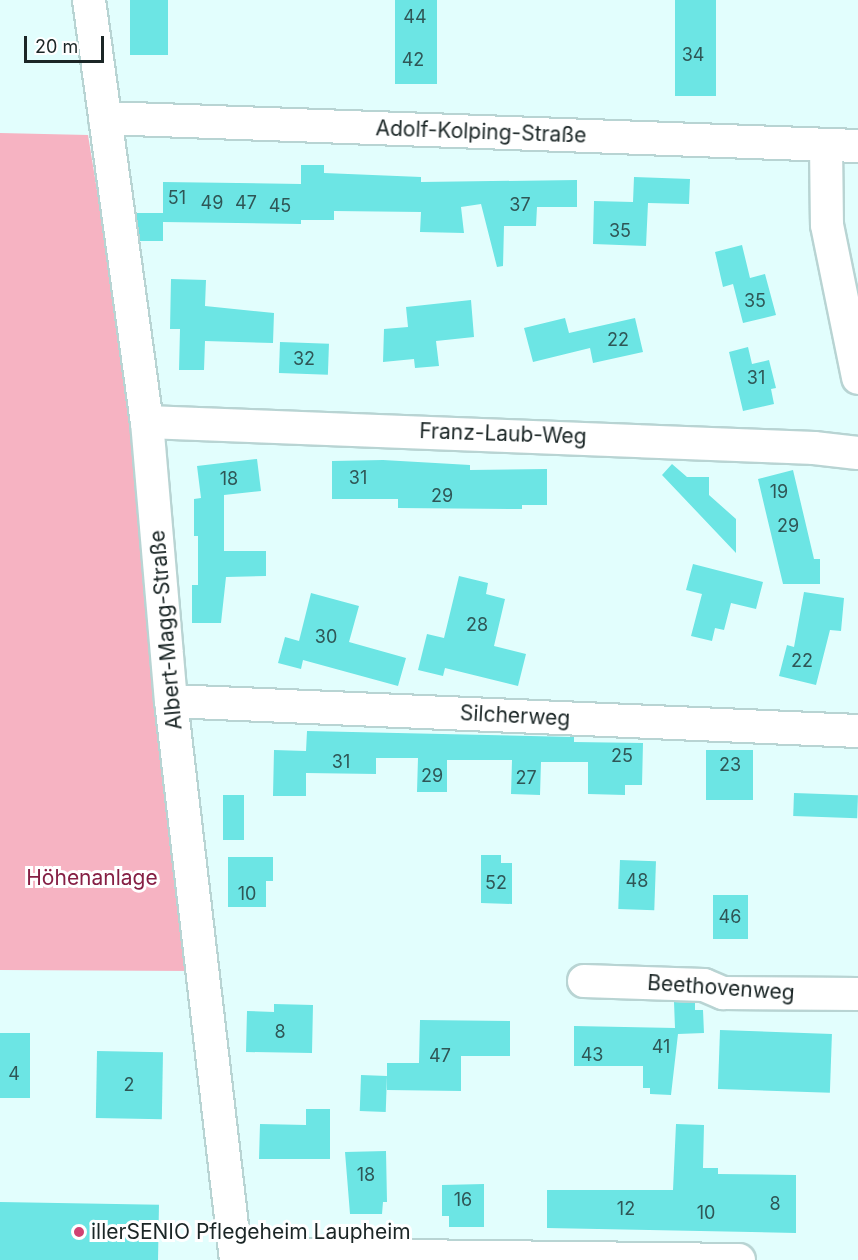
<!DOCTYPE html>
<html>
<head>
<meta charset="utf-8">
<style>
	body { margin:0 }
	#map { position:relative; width:858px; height:1260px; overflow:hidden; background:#e2fefd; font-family:Inter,sans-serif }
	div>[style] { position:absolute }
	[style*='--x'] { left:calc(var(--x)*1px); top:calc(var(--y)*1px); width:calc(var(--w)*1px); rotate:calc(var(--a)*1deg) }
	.green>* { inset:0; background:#f6b3c2 }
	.building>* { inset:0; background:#6ce5e4; transform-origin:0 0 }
	.roads { filter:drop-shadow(2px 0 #b8d4d3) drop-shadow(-2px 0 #b8d4d3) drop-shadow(0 2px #b8d4d3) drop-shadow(0 -2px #b8d4d3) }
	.minor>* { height:32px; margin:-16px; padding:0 16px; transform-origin:16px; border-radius:16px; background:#fff }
	.dots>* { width:16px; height:16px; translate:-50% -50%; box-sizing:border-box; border:3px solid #fff; border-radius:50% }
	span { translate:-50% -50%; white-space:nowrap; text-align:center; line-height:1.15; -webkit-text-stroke:6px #fff; paint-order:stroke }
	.number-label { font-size:18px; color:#2f5656 }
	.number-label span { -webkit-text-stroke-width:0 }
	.street-label { font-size:21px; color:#1b2626 }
	.park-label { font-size:21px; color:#862045 }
	.poi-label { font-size:21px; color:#1b2626 }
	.left { translate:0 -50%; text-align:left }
	.scale { position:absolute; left:24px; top:36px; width:80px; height:27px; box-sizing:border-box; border:3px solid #1b2626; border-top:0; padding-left:8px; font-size:18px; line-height:21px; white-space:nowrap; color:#1b2626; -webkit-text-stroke:4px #fff; paint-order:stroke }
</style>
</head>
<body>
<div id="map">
	<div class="green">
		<i style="clip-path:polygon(0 133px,88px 135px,133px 412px,193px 971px,0 970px)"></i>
	</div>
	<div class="building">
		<i style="left:130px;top:0;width:38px;height:55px"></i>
		<i style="left:395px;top:0;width:42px;height:84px"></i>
		<i style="left:675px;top:0;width:41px;height:96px"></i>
		<i style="clip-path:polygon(301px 165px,324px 165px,324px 173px,421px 177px,421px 182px,577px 180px,577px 207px,537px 207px,536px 226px,504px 226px,503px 266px,497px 267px,481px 204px,461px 207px,464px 233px,420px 232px,421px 212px,334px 211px,334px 220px,301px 220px,301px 224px,163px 222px,163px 182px,301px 184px)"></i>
		<i style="clip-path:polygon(634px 177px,690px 179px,689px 204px,648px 203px,646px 246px,593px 244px,594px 201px,633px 202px)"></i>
		<i style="left:137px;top:213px;width:26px;height:28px"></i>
		<i style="clip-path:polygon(742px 245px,750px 278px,765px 274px,776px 315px,743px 323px,733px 284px,723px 287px,715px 252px)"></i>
		<i style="clip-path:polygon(171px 279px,206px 280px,205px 306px,274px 313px,273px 343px,205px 341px,204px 370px,179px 370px,180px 329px,170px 329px)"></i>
		<i style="clip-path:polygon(471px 300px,474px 337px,436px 341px,439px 366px,415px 368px,414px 359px,383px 362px,384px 329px,408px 327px,406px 307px)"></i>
		<i style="clip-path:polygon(565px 318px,569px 333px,635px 318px,643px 352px,593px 363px,590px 348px,533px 362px,524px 328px)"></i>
		<i style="left:280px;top:342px;width:49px;height:31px;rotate:2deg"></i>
		<i style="clip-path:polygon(748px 347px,752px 364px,769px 360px,776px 388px,771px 389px,774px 404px,743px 411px,729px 352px)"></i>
		<i style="clip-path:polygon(257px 459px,261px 491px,224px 495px,224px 551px,266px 551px,266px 576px,226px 577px,221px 623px,192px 623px,192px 585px,198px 585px,198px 536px,194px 536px,194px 499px,201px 498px,197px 466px)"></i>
		<i style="clip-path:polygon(383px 460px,470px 465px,470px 470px,547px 469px,547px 505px,522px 505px,522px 509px,398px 508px,398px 499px,332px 499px,332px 461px)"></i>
		<i style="clip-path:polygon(672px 464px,687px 477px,709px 477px,709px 495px,736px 519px,736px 553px,662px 475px)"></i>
		<i style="clip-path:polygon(793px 470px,814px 559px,820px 559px,820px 584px,783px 584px,766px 513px,758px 479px)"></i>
		<i style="clip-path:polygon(693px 564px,763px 582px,756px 609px,731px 603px,724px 630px,715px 628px,712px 641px,691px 636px,702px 594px,686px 590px)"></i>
		<i style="clip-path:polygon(459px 576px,488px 583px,486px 594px,505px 599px,494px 646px,526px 654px,518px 686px,445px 668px,443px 676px,418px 670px,427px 634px,444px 638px)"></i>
		<i style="clip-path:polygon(804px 592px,844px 598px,841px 631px,830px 630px,816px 685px,779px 676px,787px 645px,794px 647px)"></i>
		<i style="clip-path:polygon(311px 593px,359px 606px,349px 642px,406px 658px,398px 686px,303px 660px,301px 669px,278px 663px,285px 637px,299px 641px)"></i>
		<i style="clip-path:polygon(307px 731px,574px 737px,574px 742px,643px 743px,642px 785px,625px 785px,625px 795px,588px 794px,588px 762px,541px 762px,540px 795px,511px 794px,512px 760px,447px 760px,447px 792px,417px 792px,418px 758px,376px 758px,376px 774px,306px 773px,306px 796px,273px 796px,274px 750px,306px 751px)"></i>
		<i style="left:706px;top:750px;width:47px;height:50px"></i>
		<i style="left:794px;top:793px;width:64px;height:23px;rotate:2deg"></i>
		<i style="left:223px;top:795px;width:21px;height:45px"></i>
		<i style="clip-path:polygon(481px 855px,501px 855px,501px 863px,512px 863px,512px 904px,481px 903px)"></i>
		<i style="clip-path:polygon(228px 857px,273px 857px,273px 881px,266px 881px,266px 907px,228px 907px)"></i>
		<i style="left:620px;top:860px;width:36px;height:49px;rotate:2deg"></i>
		<i style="left:713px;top:895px;width:35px;height:44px"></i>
		<i style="clip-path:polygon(674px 1002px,695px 1003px,695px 1010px,703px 1010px,704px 1033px,678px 1034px,671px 1095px,650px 1094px,650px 1088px,643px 1088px,643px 1066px,574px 1066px,574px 1026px,675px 1028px)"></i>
		<i style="clip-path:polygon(274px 1004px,313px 1005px,312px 1053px,246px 1052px,247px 1011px,274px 1012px)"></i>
		<i style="clip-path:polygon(420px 1020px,510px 1021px,510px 1056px,461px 1056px,461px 1091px,387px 1090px,387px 1063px,419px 1063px)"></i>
		<i style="left:720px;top:1030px;width:112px;height:59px;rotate:2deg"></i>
		<i style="left:0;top:1033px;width:30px;height:65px"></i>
		<i style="left:97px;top:1051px;width:66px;height:67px;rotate:1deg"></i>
		<i style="left:361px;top:1075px;width:26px;height:36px;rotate:2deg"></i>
		<i style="clip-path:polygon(306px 1109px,330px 1109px,330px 1159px,259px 1159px,260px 1124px,306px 1125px)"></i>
		<i style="clip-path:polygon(676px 1124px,704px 1125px,703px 1168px,718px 1168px,718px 1174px,796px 1175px,796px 1233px,547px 1228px,547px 1190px,673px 1190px)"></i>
		<i style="clip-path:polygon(386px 1151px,387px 1202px,383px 1202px,382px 1214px,350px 1214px,345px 1152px)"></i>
		<i style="clip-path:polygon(484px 1184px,484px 1227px,449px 1227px,449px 1216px,442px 1216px,442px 1185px)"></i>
		<i style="left:0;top:1202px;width:159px;height:58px;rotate:1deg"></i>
	</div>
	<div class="roads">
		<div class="minor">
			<i style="--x:89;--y:0;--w:426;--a:82.2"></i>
			<i style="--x:147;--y:422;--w:280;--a:85.1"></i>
			<i style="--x:171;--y:701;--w:563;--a:83.37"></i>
			<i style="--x:105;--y:118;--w:754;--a:2.13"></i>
			<i style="--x:826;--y:145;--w:80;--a:89.3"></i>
			<i style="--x:827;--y:225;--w:156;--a:78.5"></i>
			<i style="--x:147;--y:422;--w:668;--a:2.23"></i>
			<i style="--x:814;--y:448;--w:44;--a:6.5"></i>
			<i style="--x:171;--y:701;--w:688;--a:2.5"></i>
			<i style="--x:584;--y:981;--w:120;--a:1.9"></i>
			<i style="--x:704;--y:985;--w:21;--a:23"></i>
			<i style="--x:723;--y:993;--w:135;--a:0.4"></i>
			<i style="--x:236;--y:1254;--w:503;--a:0.68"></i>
		</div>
	</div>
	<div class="dots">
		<i style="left:79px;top:1232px;background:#d04373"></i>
	</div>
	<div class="number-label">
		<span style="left:415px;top:17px">44</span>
		<span style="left:693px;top:55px">34</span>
		<span style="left:413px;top:60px">42</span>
		<span style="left:177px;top:198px">51</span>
		<span style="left:212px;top:203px">49</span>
		<span style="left:246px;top:203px">47</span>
		<span style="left:520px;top:205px">37</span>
		<span style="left:280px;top:206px">45</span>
		<span style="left:620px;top:231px">35</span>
		<span style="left:755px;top:301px">35</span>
		<span style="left:618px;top:340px">22</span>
		<span style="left:304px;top:359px">32</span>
		<span style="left:756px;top:378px">31</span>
		<span style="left:358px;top:478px">31</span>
		<span style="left:229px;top:479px">18</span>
		<span style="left:779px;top:492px">19</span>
		<span style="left:442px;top:496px">29</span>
		<span style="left:788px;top:526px">29</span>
		<span style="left:477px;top:625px">28</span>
		<span style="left:326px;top:637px">30</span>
		<span style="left:802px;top:661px">22</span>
		<span style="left:622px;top:756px">25</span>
		<span style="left:341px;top:762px">31</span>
		<span style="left:730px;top:765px">23</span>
		<span style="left:432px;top:776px">29</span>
		<span style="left:526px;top:778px">27</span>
		<span style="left:637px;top:881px">48</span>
		<span style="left:496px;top:883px">52</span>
		<span style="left:247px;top:894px">10</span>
		<span style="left:730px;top:917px">46</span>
		<span style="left:280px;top:1032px">8</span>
		<span style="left:661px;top:1047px">41</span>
		<span style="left:592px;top:1055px">43</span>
		<span style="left:440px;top:1056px">47</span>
		<span style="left:14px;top:1074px">4</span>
		<span style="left:129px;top:1085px">2</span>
		<span style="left:366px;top:1175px">18</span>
		<span style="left:463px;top:1200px">16</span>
		<span style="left:775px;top:1204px">8</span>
		<span style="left:626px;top:1209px">12</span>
		<span style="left:706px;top:1213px">10</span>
	</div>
	<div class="street-label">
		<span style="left:481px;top:132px;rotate:2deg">Adolf-Kolping-Straße</span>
		<span style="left:503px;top:434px;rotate:2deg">Franz-Laub-Weg</span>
		<span style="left:166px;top:630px;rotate:-95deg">Albert-Magg-Straße</span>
		<span style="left:515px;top:716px;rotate:3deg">Silcherweg</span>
		<span style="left:721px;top:988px;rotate:4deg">Beethovenweg</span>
	</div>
	<div class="park-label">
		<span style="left:92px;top:878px">Höhenanlage</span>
	</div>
	<div class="poi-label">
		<span class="left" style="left:91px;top:1232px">illerSENIO Pflegeheim Laupheim</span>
	</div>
	<div class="scale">20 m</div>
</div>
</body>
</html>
